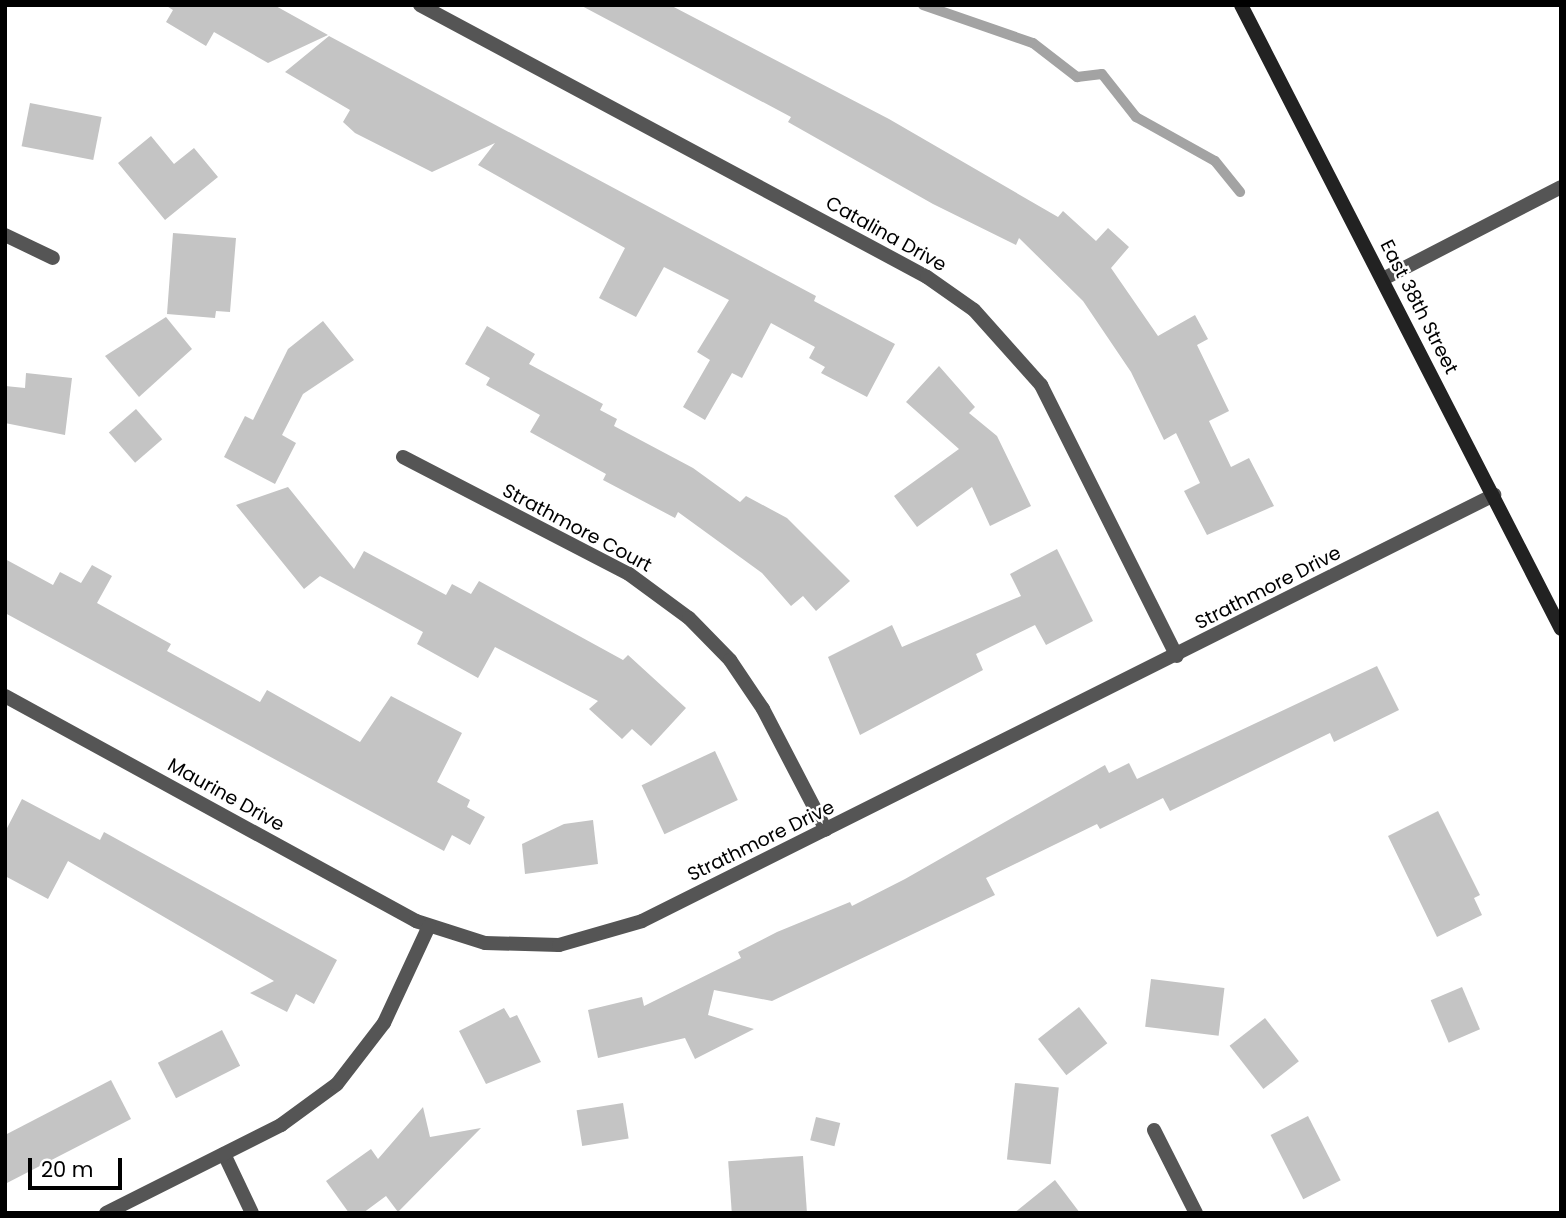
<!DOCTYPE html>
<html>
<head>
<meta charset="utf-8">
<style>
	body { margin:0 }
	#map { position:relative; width:1566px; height:1218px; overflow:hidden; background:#fff; font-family:Poppins,sans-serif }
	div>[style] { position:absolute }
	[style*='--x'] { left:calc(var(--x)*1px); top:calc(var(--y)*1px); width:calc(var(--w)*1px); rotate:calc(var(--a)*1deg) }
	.stream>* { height:10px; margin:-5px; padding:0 5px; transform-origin:5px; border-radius:5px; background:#a3a3a3 }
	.building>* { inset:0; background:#c4c4c4; transform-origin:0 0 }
	.minor>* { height:14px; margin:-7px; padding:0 7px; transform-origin:7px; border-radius:7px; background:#555 }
	.secondary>* { height:14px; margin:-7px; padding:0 7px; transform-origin:7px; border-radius:7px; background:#222 }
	span { translate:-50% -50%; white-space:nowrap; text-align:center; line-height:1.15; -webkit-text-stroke:5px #fff; paint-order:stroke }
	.street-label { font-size:19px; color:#000 }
	.frame { position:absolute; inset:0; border:7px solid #000; pointer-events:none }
	.scale { position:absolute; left:28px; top:1158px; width:94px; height:32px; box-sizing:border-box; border:4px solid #000; border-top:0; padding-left:9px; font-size:21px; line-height:24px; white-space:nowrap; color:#000; -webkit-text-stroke:5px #fff; paint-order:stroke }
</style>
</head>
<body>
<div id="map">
	<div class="stream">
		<i style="--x:923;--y:5;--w:116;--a:19.1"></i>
		<i style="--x:1033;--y:43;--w:56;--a:37.7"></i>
		<i style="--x:1077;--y:77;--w:25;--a:-7"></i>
		<i style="--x:1102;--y:74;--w:55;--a:51.7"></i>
		<i style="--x:1136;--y:117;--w:90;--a:29.1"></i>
		<i style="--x:1215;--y:161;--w:40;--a:51"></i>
	</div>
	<div class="building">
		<i style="clip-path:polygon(165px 5px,274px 5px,328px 35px,268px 63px,214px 32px,206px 46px,166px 22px,173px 10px)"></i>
		<i style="clip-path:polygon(580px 5px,670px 5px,889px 119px,1058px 217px,1063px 211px,1096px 241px,1108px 228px,1129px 247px,1111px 268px,1158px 336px,1195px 315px,1208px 339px,1197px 345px,1229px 411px,1209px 421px,1231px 467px,1249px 458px,1274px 506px,1207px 535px,1184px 491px,1200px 483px,1176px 433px,1164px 440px,1131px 372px,1083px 301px,1019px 238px,1016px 245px,933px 204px,788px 122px,791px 117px)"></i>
		<i style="clip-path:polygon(329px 36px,816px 296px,814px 301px,895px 344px,867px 397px,821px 373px,825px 367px,809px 358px,815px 347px,771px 323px,742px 378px,732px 373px,705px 420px,683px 407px,710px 360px,697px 352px,729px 300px,664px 267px,636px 317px,599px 298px,625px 248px,478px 165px,495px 143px,432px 172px,355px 133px,343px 122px,350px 110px,285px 72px)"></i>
		<i style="left:30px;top:103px;width:73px;height:44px;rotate:11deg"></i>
		<i style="clip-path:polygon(151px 136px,174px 164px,194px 148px,218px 177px,165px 220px,118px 163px)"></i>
		<i style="clip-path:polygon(173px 233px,236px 238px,230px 312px,216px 311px,215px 318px,167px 314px)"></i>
		<i style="clip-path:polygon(166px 317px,192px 349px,139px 397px,105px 356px)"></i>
		<i style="clip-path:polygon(323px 321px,354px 360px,303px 394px,282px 435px,296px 443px,275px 484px,224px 457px,245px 416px,253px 420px,288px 349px)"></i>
		<i style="clip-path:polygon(487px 326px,535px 354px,529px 364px,603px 404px,600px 410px,617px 419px,614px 426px,693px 468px,740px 502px,746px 496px,787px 518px,850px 581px,816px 611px,803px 596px,791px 606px,762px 573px,678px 512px,675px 518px,603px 480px,606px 474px,530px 432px,540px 415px,486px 385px,490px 378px,465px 364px)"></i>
		<i style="clip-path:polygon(939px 366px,975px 407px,969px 413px,997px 436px,1031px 506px,990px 526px,972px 487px,917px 527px,894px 496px,959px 449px,906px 402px)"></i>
		<i style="clip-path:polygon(26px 373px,72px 378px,65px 435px,5px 423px,5px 386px,25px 388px)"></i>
		<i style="left:136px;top:409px;width:40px;height:36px;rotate:49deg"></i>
		<i style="clip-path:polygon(288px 487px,354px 569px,364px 551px,446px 595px,452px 584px,471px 594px,479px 581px,623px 660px,628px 655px,686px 708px,651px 746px,632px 729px,622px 739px,589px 709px,598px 701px,495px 647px,478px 678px,417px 644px,423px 632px,320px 576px,304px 589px,236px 505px)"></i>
		<i style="clip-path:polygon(1057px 549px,1093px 621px,1046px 645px,1035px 625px,976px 654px,983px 670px,860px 735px,828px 657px,892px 625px,902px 647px,1021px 596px,1010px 574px)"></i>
		<i style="clip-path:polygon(5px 559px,53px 585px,60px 572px,81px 583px,92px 565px,112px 576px,97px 603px,171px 644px,167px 651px,260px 702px,267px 690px,360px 742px,391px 696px,462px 733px,437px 782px,470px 800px,467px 807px,485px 817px,470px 845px,452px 835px,444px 851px,5px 613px)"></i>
		<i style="clip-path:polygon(1377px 666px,1399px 710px,1334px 742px,1330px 733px,1170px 811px,1163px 798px,1100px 829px,1097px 824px,986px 878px,995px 895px,772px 1001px,714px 990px,708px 1015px,754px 1029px,695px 1059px,685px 1038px,598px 1058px,588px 1010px,642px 997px,644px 1006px,741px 958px,738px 952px,777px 932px,850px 902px,852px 906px,905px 879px,1105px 765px,1109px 773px,1129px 763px,1137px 779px)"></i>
		<i style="left:715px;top:751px;width:54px;height:81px;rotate:65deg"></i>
		<i style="clip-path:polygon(22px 799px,100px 840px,104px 832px,337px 960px,314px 1004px,296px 994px,287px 1012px,250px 993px,274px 981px,68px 861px,48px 899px,5px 876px,5px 832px)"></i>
		<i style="clip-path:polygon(1438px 811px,1480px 895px,1474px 898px,1482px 915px,1437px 937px,1388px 836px)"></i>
		<i style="clip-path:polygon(593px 820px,598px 864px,525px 874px,522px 844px,564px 824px)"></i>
		<i style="left:1151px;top:979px;width:74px;height:48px;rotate:7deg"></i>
		<i style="left:1462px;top:987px;width:46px;height:34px;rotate:67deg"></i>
		<i style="left:1079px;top:1007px;width:46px;height:52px;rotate:52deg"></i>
		<i style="clip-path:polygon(504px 1008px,510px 1018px,517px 1015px,541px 1062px,486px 1084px,459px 1031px)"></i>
		<i style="left:1265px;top:1018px;width:55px;height:45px;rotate:52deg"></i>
		<i style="left:222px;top:1030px;width:40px;height:72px;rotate:63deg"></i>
		<i style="clip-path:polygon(111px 1080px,131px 1119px,5px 1184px,5px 1135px)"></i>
		<i style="left:1015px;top:1083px;width:44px;height:77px;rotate:6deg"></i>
		<i style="left:623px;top:1103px;width:36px;height:47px;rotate:81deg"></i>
		<i style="clip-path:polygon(423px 1107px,430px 1137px,481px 1128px,398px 1212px,386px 1196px,363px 1213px,349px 1213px,326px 1181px,371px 1149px,378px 1159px)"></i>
		<i style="left:1308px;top:1116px;width:72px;height:42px;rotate:63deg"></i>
		<i style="left:816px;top:1117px;width:25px;height:24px;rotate:14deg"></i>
		<i style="left:803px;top:1156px;width:57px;height:75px;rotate:86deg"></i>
		<i style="clip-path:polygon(1055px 1180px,1080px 1213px,1014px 1213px)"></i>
	</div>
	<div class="minor">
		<i style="--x:420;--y:5;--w:575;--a:28.21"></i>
		<i style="--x:927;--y:277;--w:57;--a:35.1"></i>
		<i style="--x:974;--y:310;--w:101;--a:48.2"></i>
		<i style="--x:1041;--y:385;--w:303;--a:63.4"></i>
		<i style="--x:5;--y:235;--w:53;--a:25.6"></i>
		<i style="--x:1383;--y:279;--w:200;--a:-27.3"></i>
		<i style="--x:403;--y:457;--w:254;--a:27.4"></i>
		<i style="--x:629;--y:574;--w:74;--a:36.3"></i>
		<i style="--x:689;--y:618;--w:59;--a:45.7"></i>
		<i style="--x:730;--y:660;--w:59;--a:56"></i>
		<i style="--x:763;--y:709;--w:136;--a:62.5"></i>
		<i style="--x:5;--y:696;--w:469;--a:28.7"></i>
		<i style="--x:416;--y:921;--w:72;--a:17.7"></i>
		<i style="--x:485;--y:943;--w:74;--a:1.5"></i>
		<i style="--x:559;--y:945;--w:86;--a:-16.1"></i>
		<i style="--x:642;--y:921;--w:953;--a:-26.57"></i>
		<i style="--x:1154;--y:1130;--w:93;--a:63.2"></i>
		<i style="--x:224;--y:1154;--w:65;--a:64.6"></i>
		<i style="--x:106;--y:1213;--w:196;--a:-26.7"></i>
		<i style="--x:281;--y:1125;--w:69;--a:-36.2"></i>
		<i style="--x:337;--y:1084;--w:77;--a:-52.4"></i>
		<i style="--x:384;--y:1023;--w:107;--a:-65.1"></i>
	</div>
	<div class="secondary">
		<i style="--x:1241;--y:5;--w:701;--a:62.85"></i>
	</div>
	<div class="street-label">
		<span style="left:886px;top:234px;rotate:29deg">Catalina Drive</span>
		<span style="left:1419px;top:307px;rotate:63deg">East 38th Street</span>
		<span style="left:577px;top:528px;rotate:28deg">Strathmore Court</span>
		<span style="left:1268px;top:588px;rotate:-27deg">Strathmore Drive</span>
		<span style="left:226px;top:795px;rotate:29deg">Maurine Drive</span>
		<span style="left:761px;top:841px;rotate:-26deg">Strathmore Drive</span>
	</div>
	<div class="frame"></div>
	<div class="scale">20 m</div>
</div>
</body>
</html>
